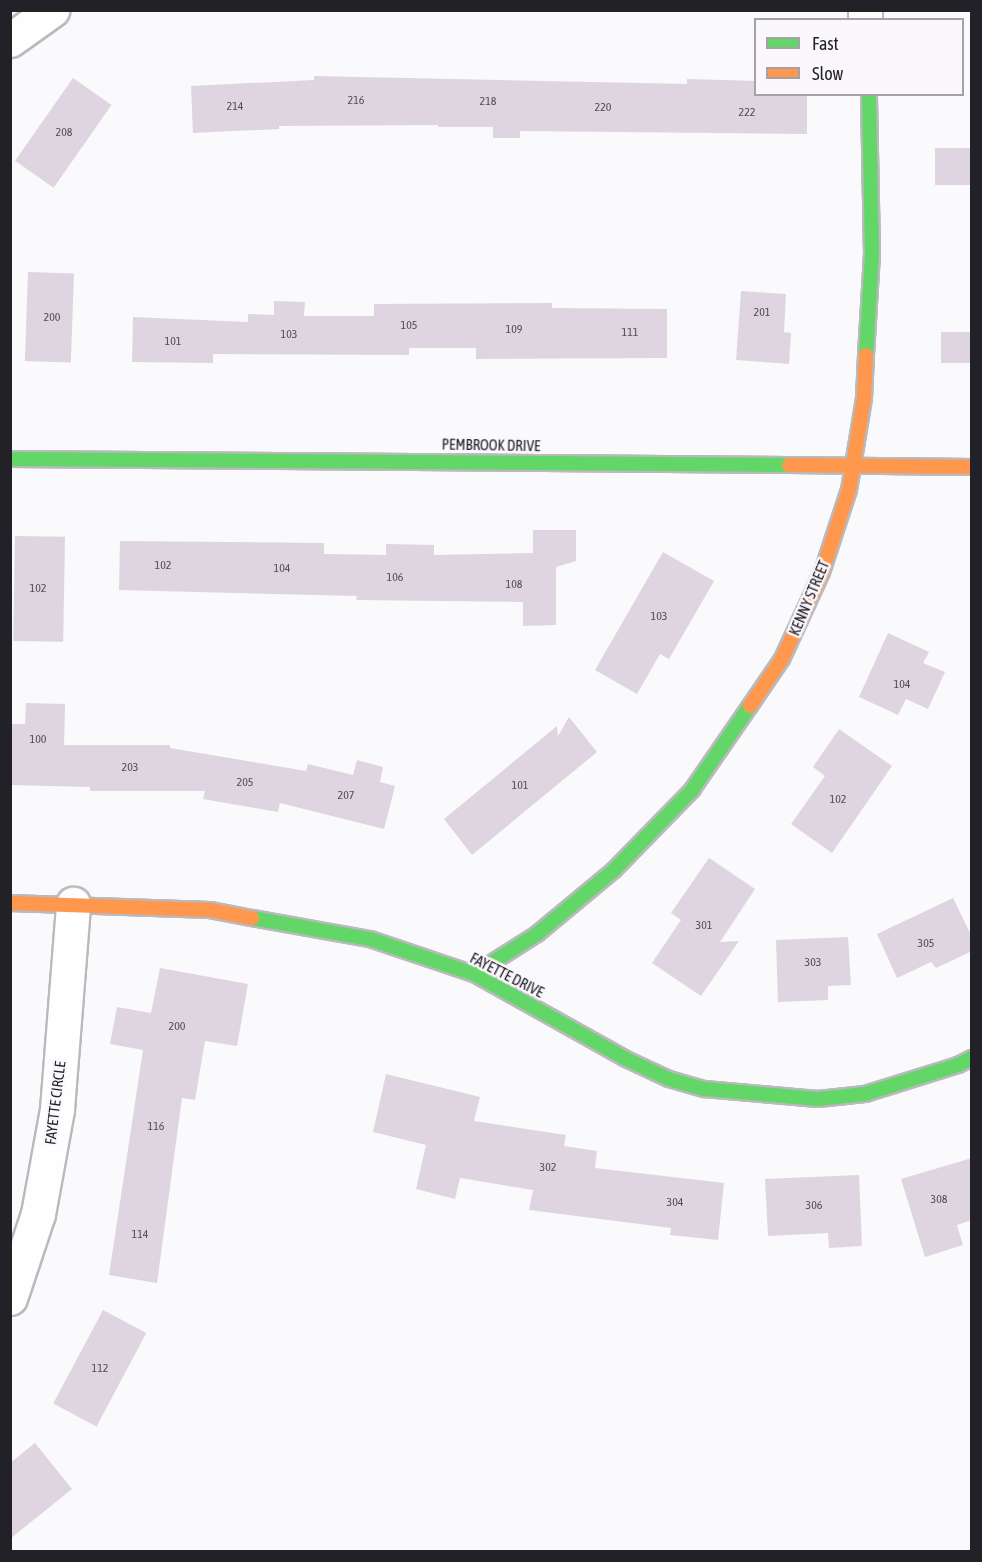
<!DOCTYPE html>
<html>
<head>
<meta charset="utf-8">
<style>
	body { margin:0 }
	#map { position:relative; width:982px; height:1562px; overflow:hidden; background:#faf9fb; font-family:"Asap Condensed",sans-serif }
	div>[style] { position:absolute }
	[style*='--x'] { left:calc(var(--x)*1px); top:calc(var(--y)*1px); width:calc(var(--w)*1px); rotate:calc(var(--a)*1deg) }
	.building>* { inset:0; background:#ded5e0; transform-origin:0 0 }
	.roads { filter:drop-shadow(2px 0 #bab9bd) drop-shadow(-2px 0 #bab9bd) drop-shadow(0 2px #bab9bd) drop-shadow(0 -2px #bab9bd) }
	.street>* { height:33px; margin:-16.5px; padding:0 16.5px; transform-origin:16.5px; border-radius:16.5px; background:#fefefe }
	.fast>* { height:14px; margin:-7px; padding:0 7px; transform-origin:7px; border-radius:7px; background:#63d668 }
	.slow>* { height:14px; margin:-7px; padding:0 7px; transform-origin:7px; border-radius:7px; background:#ff974d }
	span { translate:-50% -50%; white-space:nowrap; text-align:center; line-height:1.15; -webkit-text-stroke:5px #faf8fc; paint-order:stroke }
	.number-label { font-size:12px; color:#524e56 }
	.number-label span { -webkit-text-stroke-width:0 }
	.street-label { font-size:15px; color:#232128 }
	.frame { position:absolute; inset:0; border:12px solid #232128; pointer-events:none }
	.legend { position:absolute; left:754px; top:18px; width:210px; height:78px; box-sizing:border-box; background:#faf8fc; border:2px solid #a4a2a7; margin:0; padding:8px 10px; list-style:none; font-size:18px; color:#232128 }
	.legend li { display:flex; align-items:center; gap:12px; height:30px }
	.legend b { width:30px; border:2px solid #a4a2a7 }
</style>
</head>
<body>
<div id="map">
	<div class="building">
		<i style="clip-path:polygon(314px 76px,687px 84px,687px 79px,756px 81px,756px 94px,807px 94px,807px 134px,520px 131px,520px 138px,493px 138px,493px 127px,438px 127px,438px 125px,279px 126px,279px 129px,193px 133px,191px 86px,314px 80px)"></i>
		<i style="left:73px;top:78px;width:47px;height:101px;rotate:35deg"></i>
		<i style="left:935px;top:148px;width:37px;height:37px"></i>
		<i style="left:28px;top:272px;width:46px;height:89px;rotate:2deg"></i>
		<i style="clip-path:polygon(741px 291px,786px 294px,784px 332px,791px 333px,789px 364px,736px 360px)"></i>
		<i style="clip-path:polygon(274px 301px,305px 302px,304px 316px,374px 316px,374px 304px,552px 303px,552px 308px,667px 309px,667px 358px,476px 359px,476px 348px,409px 348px,409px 355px,213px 354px,213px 363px,132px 362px,133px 317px,248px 322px,248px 314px,274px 315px)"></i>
		<i style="left:941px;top:332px;width:31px;height:31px"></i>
		<i style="clip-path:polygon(533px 530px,576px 530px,576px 561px,556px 567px,556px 625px,523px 626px,523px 602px,356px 600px,357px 596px,119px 590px,120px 541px,324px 543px,324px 554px,386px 555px,386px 544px,434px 545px,434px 555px,533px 553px)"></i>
		<i style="left:15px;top:536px;width:50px;height:105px;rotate:1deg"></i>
		<i style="clip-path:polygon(663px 552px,714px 581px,669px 659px,660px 654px,637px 694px,595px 670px)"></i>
		<i style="clip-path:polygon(888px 633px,929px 652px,923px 663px,945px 672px,928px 709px,906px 699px,898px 715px,859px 697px)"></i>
		<i style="clip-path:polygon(26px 703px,65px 704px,64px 745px,170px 745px,170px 748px,306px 771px,308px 764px,353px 775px,357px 760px,383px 767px,380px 782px,395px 786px,384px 829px,280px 803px,278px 812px,203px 799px,205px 791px,90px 791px,90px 787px,10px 785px,12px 724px,25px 724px)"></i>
		<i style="clip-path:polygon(569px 717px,597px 752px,472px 855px,444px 819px,557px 726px,558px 736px)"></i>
		<i style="clip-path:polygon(839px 729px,892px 766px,832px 853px,791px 824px,825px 776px,813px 767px)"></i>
		<i style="clip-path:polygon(709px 858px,755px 889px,720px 942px,739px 941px,701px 996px,652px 963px,681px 920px,671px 913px)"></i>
		<i style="clip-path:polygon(953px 898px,972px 937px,972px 951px,936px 968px,931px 962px,897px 978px,877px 934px)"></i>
		<i style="clip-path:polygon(848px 937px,851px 985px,828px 986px,828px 1000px,778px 1002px,776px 940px)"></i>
		<i style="clip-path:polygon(160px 968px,248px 984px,237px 1046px,205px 1041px,195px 1100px,182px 1098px,157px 1283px,109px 1275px,143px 1050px,110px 1044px,117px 1007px,151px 1013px)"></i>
		<i style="clip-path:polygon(386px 1074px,480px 1097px,474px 1121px,566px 1135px,564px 1146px,597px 1151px,595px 1168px,724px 1183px,718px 1240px,670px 1235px,671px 1228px,529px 1210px,533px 1190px,460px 1178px,455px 1199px,416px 1189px,426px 1145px,373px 1132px)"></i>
		<i style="clip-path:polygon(972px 1158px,972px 1220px,957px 1225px,963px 1245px,925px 1257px,901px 1179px)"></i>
		<i style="clip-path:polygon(859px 1175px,862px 1246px,829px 1248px,828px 1233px,768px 1236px,765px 1179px)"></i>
		<i style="left:103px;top:1310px;width:49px;height:106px;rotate:28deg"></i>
		<i style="clip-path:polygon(35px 1443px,72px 1489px,10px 1539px,10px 1463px)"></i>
	</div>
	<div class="roads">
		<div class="street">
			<i style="--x:865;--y:10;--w:10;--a:90"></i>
			<i style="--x:10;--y:40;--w:52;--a:-35.5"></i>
			<i style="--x:10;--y:1298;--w:89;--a:-71.6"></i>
			<i style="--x:38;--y:1214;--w:107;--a:-79.7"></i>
			<i style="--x:57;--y:1109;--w:206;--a:-85.5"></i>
		</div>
		<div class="fast">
			<i style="--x:866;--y:355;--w:101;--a:-86.6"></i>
			<i style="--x:872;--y:254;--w:160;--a:-91.1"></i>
			<i style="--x:10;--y:459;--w:779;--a:0.44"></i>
			<i style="--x:252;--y:918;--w:120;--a:10.1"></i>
			<i style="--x:370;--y:939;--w:110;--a:18.6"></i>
			<i style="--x:474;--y:974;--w:174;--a:29.2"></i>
			<i style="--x:626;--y:1059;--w:47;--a:24.9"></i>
			<i style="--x:669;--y:1079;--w:37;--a:16"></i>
			<i style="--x:705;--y:1089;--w:113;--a:5.1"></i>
			<i style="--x:818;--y:1099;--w:47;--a:-6.1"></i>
			<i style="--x:865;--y:1094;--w:97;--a:-17.3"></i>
			<i style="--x:958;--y:1065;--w:16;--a:-27"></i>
			<i style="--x:474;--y:974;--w:75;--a:-32.4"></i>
			<i style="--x:537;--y:934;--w:100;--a:-39.7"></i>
			<i style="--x:614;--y:870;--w:112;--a:-45.7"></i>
			<i style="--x:692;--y:790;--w:102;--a:-55.4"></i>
		</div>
		<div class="slow">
			<i style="--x:789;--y:465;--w:183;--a:0.6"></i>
			<i style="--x:750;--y:706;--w:57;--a:-55.8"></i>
			<i style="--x:782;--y:659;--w:96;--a:-65.3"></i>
			<i style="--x:822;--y:572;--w:86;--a:-71.8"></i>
			<i style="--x:849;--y:490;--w:93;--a:-80.7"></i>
			<i style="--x:864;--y:398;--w:43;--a:-87.3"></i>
			<i style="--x:10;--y:903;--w:200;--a:2"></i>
			<i style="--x:210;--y:910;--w:43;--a:10.8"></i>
		</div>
	</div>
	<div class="number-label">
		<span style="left:356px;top:101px">216</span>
		<span style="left:488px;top:102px">218</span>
		<span style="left:235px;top:107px">214</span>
		<span style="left:603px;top:108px">220</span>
		<span style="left:747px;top:113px">222</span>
		<span style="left:64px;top:133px">208</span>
		<span style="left:762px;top:313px">201</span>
		<span style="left:52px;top:318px">200</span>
		<span style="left:409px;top:326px">105</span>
		<span style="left:514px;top:330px">109</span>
		<span style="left:630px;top:333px">111</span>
		<span style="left:289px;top:335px">103</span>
		<span style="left:173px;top:342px">101</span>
		<span style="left:163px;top:566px">102</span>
		<span style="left:282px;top:569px">104</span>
		<span style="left:395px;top:578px">106</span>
		<span style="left:514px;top:585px">108</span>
		<span style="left:38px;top:589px">102</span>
		<span style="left:659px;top:617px">103</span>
		<span style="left:902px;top:685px">104</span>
		<span style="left:38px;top:740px">100</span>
		<span style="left:130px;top:768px">203</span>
		<span style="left:245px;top:783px">205</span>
		<span style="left:520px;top:786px">101</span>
		<span style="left:346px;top:796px">207</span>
		<span style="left:838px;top:800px">102</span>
		<span style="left:704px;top:926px">301</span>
		<span style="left:926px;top:944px">305</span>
		<span style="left:813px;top:963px">303</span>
		<span style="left:177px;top:1027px">200</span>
		<span style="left:156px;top:1127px">116</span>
		<span style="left:548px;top:1168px">302</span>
		<span style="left:939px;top:1200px">308</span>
		<span style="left:675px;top:1203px">304</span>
		<span style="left:814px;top:1206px">306</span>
		<span style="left:140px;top:1235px">114</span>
		<span style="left:100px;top:1369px">112</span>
	</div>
	<div class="street-label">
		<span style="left:491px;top:445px;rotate:1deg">PEMBROOK DRIVE</span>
		<span style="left:809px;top:598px;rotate:-67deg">KENNY STREET</span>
		<span style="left:507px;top:975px;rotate:27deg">FAYETTE DRIVE</span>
		<span style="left:55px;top:1103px;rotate:-83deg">FAYETTE CIRCLE</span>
	</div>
	<div class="frame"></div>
	<ul class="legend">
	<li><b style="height:8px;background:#63d668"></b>Fast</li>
	<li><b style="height:8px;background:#ff974d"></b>Slow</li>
	</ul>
</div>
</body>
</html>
